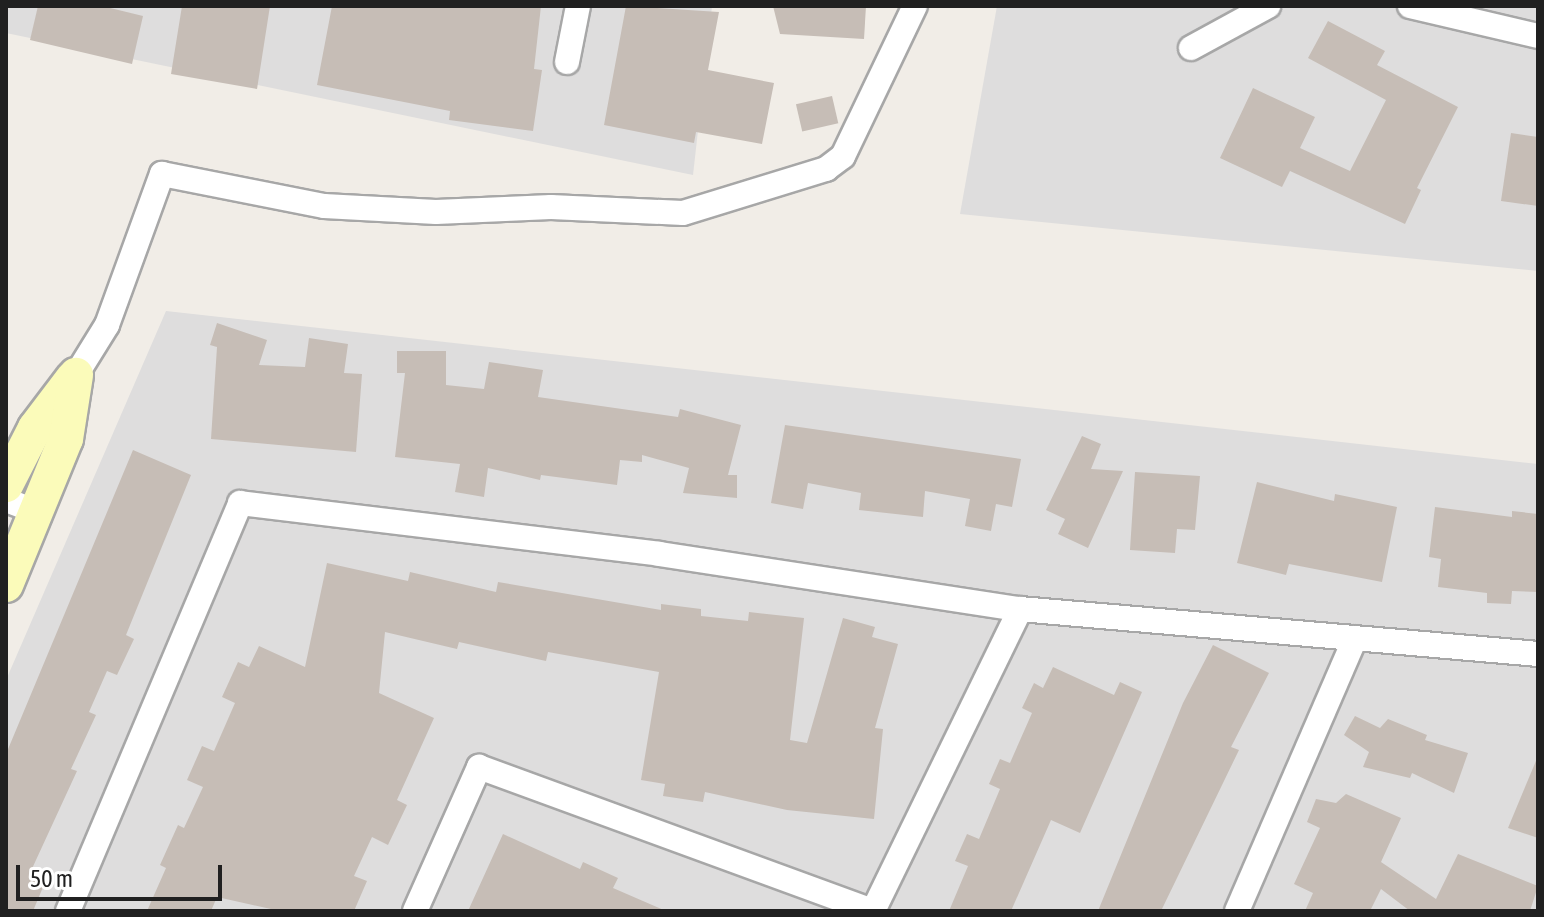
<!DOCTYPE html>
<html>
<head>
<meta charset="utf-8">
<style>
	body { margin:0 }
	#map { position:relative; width:1544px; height:917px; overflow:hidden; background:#f1ede7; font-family:"Asap Condensed",sans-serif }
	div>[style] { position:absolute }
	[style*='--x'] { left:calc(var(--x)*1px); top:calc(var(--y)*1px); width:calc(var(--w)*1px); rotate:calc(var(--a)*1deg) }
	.residential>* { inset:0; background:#dedddd }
	.building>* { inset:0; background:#c6bdb6; transform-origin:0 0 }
	.roads { filter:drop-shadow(2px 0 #a7a7a7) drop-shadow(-2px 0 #a7a7a7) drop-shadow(0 2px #a7a7a7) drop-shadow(0 -2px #a7a7a7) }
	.street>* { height:24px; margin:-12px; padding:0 12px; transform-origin:12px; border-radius:12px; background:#fff }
	.secondary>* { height:34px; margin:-17px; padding:0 17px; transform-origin:17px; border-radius:17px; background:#fbfbba }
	span { translate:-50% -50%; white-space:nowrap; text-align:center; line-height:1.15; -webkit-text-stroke:7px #fff; paint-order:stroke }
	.frame { position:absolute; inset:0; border:8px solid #202020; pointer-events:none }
	.scale { position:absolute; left:16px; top:865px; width:206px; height:36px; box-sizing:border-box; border:4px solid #202020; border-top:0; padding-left:10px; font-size:24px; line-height:28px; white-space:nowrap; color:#202020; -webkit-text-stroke:6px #fff; paint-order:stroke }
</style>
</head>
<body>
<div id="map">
	<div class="residential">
		<i style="clip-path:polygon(6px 6px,712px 6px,693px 175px,6px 33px)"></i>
		<i style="clip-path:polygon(997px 6px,1538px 6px,1538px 271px,960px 214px)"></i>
		<i style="clip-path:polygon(166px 311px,1538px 464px,1538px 911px,6px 911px,6px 680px)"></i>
	</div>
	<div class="building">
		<i style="clip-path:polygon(38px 6px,102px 6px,143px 16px,132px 64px,30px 40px)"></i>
		<i style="clip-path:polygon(182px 6px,270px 6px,257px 89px,171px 74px)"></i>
		<i style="clip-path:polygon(332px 6px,541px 6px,534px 69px,542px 70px,533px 131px,449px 120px,450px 111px,317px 85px)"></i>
		<i style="clip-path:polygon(626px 6px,719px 12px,708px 70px,774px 83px,762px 144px,696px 132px,694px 143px,604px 125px)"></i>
		<i style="clip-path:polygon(773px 6px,866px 6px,864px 39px,780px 34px)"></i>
		<i style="clip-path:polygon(1328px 21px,1385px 51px,1377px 65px,1458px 107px,1417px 188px,1421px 190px,1405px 224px,1290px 171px,1282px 187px,1220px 158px,1253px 88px,1315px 117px,1300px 148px,1350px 171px,1386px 100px,1308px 58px)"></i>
		<i style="left:832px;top:96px;width:28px;height:37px;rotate:77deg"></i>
		<i style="clip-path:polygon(1511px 133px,1538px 137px,1538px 206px,1501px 201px)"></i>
		<i style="clip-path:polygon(217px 323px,267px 340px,259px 365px,305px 367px,309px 338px,348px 344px,344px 373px,362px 374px,356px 452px,211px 439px,217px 347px,210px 345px)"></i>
		<i style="clip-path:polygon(397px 351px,446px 351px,446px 385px,484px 389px,489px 362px,543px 370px,538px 397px,678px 417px,680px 409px,741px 425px,728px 475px,737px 475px,737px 498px,683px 493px,689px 468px,642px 455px,642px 462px,620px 460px,617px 485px,541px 475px,540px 480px,488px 468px,484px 497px,455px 492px,460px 464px,395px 457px,405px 373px,397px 373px)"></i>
		<i style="clip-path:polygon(785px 425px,1021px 459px,1012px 507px,996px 504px,991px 531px,965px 526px,970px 499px,925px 491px,923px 517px,859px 510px,861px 493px,808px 483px,803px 509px,771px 503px)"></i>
		<i style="clip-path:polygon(1082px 436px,1101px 444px,1091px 469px,1123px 471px,1088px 548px,1058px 534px,1065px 519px,1046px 510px)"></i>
		<i style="clip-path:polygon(133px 450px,191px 475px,126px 635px,134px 639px,117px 675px,107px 671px,89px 712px,96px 715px,71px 769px,77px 771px,30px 873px,46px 880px,33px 911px,6px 911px,6px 754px)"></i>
		<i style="clip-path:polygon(1135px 472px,1200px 476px,1195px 530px,1177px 529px,1175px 553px,1130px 550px)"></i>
		<i style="clip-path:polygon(1257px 482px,1334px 501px,1335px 494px,1397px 507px,1382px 582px,1289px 564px,1286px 575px,1237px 563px)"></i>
		<i style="clip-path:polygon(1435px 507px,1512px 517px,1512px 511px,1538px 514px,1538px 592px,1512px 591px,1511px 604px,1487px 603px,1487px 593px,1438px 587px,1441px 559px,1429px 557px)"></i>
		<i style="clip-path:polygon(327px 563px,408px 581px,410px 572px,496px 592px,498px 582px,661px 610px,661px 604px,701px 609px,701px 616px,748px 621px,749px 612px,804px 618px,790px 740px,807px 743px,843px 618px,875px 627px,872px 637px,898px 644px,875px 728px,883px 729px,874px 819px,787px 810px,705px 792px,703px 802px,663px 796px,665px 784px,641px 780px,659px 672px,548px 652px,546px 661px,459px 642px,457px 649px,385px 632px,379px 693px,434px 718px,397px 800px,407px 805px,388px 845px,372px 837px,354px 876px,367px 881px,354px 911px,280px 911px,217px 897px,211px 911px,147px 911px,166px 868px,160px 865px,178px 825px,184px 828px,203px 787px,187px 780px,202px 746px,214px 751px,235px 703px,222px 697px,238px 662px,249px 667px,259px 646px,305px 667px)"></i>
		<i style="clip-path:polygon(1213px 645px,1269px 673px,1231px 747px,1239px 750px,1161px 911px,1098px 911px,1183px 703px)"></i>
		<i style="clip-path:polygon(1053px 667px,1114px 695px,1120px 682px,1142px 692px,1080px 833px,1051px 820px,1011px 911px,949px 911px,968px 866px,955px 861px,967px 834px,979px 839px,1000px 789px,989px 784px,1000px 759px,1010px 763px,1032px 713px,1022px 708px,1034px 683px,1043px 688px)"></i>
		<i style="clip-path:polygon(1355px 716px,1380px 728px,1388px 719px,1427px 735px,1425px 740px,1468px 753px,1454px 793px,1412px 773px,1410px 778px,1363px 767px,1369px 752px,1344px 735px)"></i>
		<i style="clip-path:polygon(1538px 756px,1538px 838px,1508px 828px)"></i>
		<i style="clip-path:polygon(1346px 794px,1401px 818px,1381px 862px,1436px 899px,1458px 854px,1538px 886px,1530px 911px,1410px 911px,1381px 889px,1370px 911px,1305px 911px,1313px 893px,1294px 884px,1320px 828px,1307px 822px,1316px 799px,1336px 803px)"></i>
		<i style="clip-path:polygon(503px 834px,580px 869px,583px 862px,618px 878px,613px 888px,666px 911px,468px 911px)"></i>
	</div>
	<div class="roads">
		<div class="street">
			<i style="--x:1410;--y:6;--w:131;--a:13.2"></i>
			<i style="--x:1191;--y:48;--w:88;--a:-28.6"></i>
			<i style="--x:567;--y:62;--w:57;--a:-78.9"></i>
			<i style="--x:76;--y:375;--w:59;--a:-58.2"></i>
			<i style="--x:107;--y:325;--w:161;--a:-70"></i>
			<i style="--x:162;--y:174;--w:165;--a:11.2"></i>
			<i style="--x:324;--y:206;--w:112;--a:3.1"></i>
			<i style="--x:436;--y:212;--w:115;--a:-2.5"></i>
			<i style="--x:551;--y:207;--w:132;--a:2.6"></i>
			<i style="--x:683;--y:213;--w:150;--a:-17.1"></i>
			<i style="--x:826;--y:169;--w:21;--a:-37"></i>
			<i style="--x:843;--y:156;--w:166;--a:-64.4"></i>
			<i style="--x:6;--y:500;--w:33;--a:21"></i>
			<i style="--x:68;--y:911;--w:443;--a:-67.1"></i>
			<i style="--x:240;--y:503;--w:422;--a:6.9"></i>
			<i style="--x:659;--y:554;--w:365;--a:8.7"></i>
			<i style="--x:1020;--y:609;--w:520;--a:4.96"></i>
			<i style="--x:415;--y:911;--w:158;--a:-66"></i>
			<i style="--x:479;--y:767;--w:419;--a:20.1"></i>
			<i style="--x:873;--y:911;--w:336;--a:-64"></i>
			<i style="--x:1237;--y:911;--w:297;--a:-66.6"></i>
		</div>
		<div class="secondary">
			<i style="--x:6;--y:485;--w:64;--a:-63"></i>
			<i style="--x:35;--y:428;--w:63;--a:-52.8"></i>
			<i style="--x:6;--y:585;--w:158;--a:-67.7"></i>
			<i style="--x:66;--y:439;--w:65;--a:-81.1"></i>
		</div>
	</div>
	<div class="frame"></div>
	<div class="scale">50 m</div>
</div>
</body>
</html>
